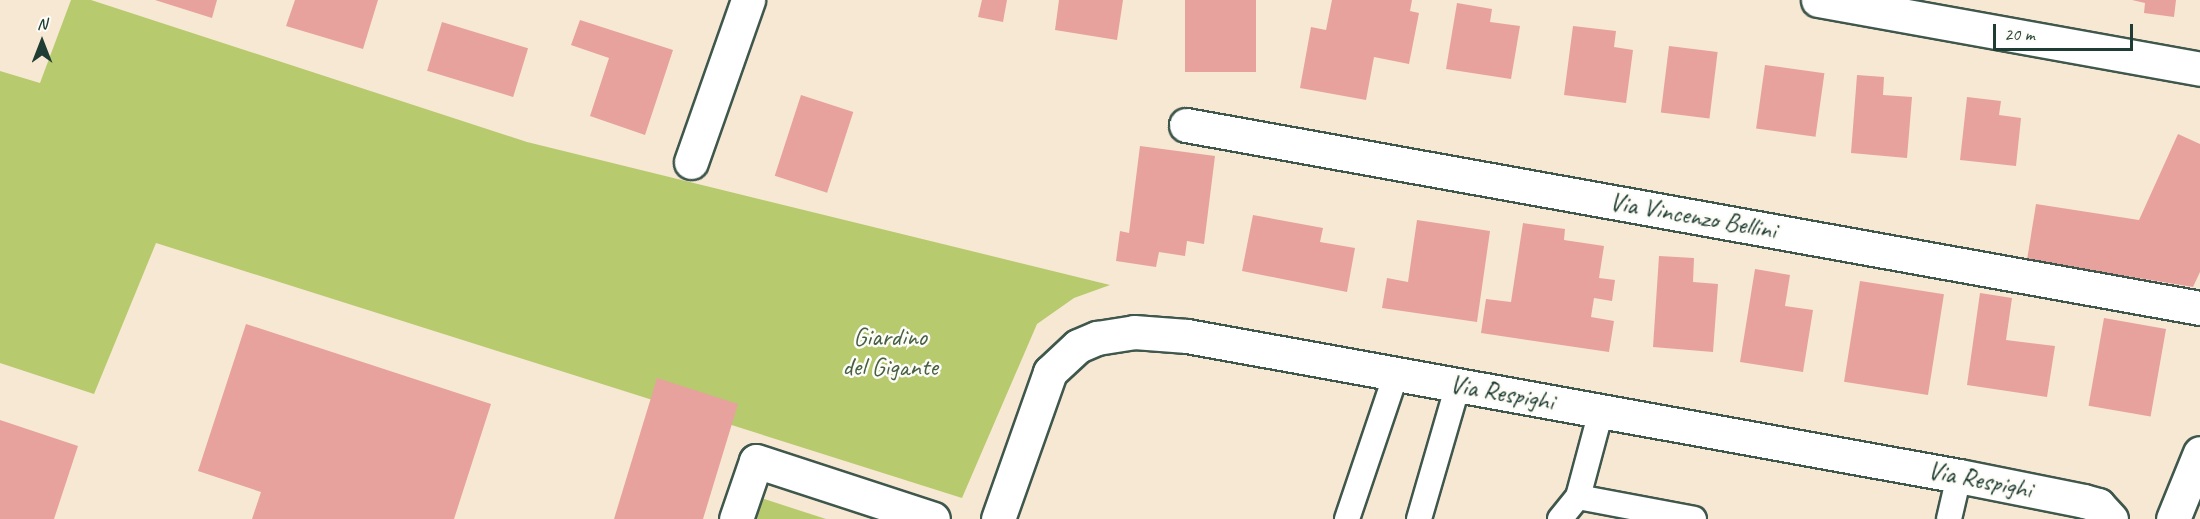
<!DOCTYPE html>
<html>
<head>
<meta charset="utf-8">
<style>
	body { margin:0 }
	#map { position:relative; width:2200px; height:519px; overflow:hidden; background:#f7e8d3; font-family:Caveat,sans-serif }
	div>[style] { position:absolute }
	[style*='--x'] { left:calc(var(--x)*1px); top:calc(var(--y)*1px); width:calc(var(--w)*1px); rotate:calc(var(--a)*1deg) }
	.green>* { inset:0; background:#b7ca6e }
	.building>* { inset:0; background:#e7a29d; transform-origin:0 0 }
	.roads { filter:drop-shadow(2px 0 #3f574c) drop-shadow(-2px 0 #3f574c) drop-shadow(0 2px #3f574c) drop-shadow(0 -2px #3f574c) }
	.service>* { height:24px; margin:-12px; padding:0 12px; transform-origin:12px; border-radius:12px; background:#fff }
	.minor>* { height:33px; margin:-16.5px; padding:0 16.5px; transform-origin:16.5px; border-radius:16.5px; background:#fff }
	.secondary>* { height:33px; margin:-16.5px; padding:0 16.5px; transform-origin:16.5px; border-radius:16.5px; background:#fff }
	span { translate:-50% -50%; white-space:nowrap; text-align:center; line-height:1.15; -webkit-text-stroke:5px #fdfcf7; paint-order:stroke }
	.street-label { font-size:26px; color:#1f3d34 }
	.park-label { font-size:26px; color:#456042 }
	.north { position:absolute; left:12px; top:12px; width:60px; height:60px; -webkit-text-stroke:4px #fdfcf7; paint-order:stroke; rotate:0deg; font-size:16px; font-weight:700; line-height:24px; text-align:center; color:#1f3d34 }
	.north::after { content:''; display:block; margin:auto; width:21px; height:27px; background:#1f3d34; clip-path:polygon(50% 0,100% 100%,50% 72%,0 100%) }
	.scale { position:absolute; left:1993px; top:24px; width:140px; height:27px; box-sizing:border-box; border:3px solid #1f3d34; border-top:0; padding-left:8px; font-size:18px; line-height:21px; white-space:nowrap; color:#1f3d34; -webkit-text-stroke:4px #fdfcf7; paint-order:stroke }
</style>
</head>
<body>
<div id="map">
	<div class="green">
		<i style="clip-path:polygon(71px 0,91px 0,527px 142px,1110px 285px,1074px 298px,1037px 324px,962px 498px,156px 243px,94px 394px,0 363px,0 71px,40px 83px)"></i>
		<i style="clip-path:polygon(761px 498px,826px 519px,754px 519px)"></i>
	</div>
	<div class="building">
		<i style="clip-path:polygon(155px 0,217px 0,212px 18px)"></i>
		<i style="clip-path:polygon(295px 0,378px 0,363px 49px,286px 26px)"></i>
		<i style="clip-path:polygon(982px 0,1007px 0,1003px 22px,978px 17px)"></i>
		<i style="clip-path:polygon(1059px 0,1123px 0,1117px 40px,1055px 30px)"></i>
		<i style="left:1185px;top:0;width:71px;height:72px"></i>
		<i style="clip-path:polygon(1332px 0,1412px 0,1410px 11px,1419px 13px,1409px 64px,1374px 57px,1366px 100px,1300px 88px,1311px 27px,1326px 30px)"></i>
		<i style="clip-path:polygon(2132px 0,2176px 0,2174px 17px,2144px 13px,2145px 3px)"></i>
		<i style="clip-path:polygon(1457px 3px,1492px 9px,1490px 22px,1520px 26px,1511px 79px,1446px 69px)"></i>
		<i style="clip-path:polygon(580px 20px,673px 50px,645px 135px,590px 116px,609px 58px,571px 45px)"></i>
		<i style="left:442px;top:22px;width:90px;height:51px;rotate:17deg"></i>
		<i style="clip-path:polygon(1573px 26px,1616px 31px,1614px 47px,1633px 50px,1626px 103px,1564px 95px)"></i>
		<i style="left:1669px;top:46px;width:49px;height:67px;rotate:7deg"></i>
		<i style="left:1765px;top:65px;width:60px;height:64px;rotate:8deg"></i>
		<i style="clip-path:polygon(1857px 75px,1884px 77px,1883px 95px,1912px 97px,1907px 158px,1851px 153px)"></i>
		<i style="left:801px;top:95px;width:55px;height:85px;rotate:18deg"></i>
		<i style="clip-path:polygon(1967px 97px,2001px 101px,1999px 115px,2021px 118px,2016px 166px,1960px 160px)"></i>
		<i style="clip-path:polygon(2178px 134px,2200px 144px,2200px 272px,2193px 287px,2027px 260px,2036px 204px,2139px 220px)"></i>
		<i style="clip-path:polygon(1140px 146px,1215px 156px,1204px 244px,1187px 241px,1185px 256px,1159px 252px,1156px 267px,1116px 261px,1120px 231px,1129px 233px)"></i>
		<i style="clip-path:polygon(1253px 215px,1323px 228px,1320px 242px,1355px 248px,1347px 292px,1242px 271px)"></i>
		<i style="clip-path:polygon(1417px 220px,1490px 231px,1477px 322px,1382px 308px,1387px 278px,1408px 282px)"></i>
		<i style="clip-path:polygon(1523px 223px,1565px 229px,1564px 240px,1604px 246px,1599px 278px,1615px 280px,1612px 301px,1594px 298px,1591px 317px,1614px 321px,1609px 352px,1481px 333px,1486px 299px,1511px 302px)"></i>
		<i style="clip-path:polygon(1659px 256px,1694px 258px,1693px 282px,1718px 284px,1713px 352px,1653px 347px)"></i>
		<i style="clip-path:polygon(1755px 269px,1790px 275px,1785px 306px,1813px 310px,1803px 372px,1740px 362px)"></i>
		<i style="left:1860px;top:281px;width:85px;height:102px;rotate:9deg"></i>
		<i style="clip-path:polygon(1980px 293px,2012px 298px,2006px 340px,2055px 346px,2047px 397px,1967px 385px)"></i>
		<i style="left:2104px;top:318px;width:63px;height:89px;rotate:10deg"></i>
		<i style="clip-path:polygon(246px 324px,491px 404px,454px 519px,252px 519px,261px 492px,198px 471px)"></i>
		<i style="clip-path:polygon(657px 378px,738px 404px,703px 519px,614px 519px)"></i>
		<i style="clip-path:polygon(0 420px,78px 446px,54px 519px,0 519px)"></i>
	</div>
	<div class="roads">
		<div class="service">
			<i style="--x:1578;--y:497;--w:118;--a:10.7"></i>
			<i style="--x:1347;--y:519;--w:153;--a:-71.3"></i>
			<i style="--x:1419;--y:519;--w:140;--a:-73.8"></i>
			<i style="--x:1560;--y:519;--w:28;--a:-51"></i>
			<i style="--x:1578;--y:497;--w:89;--a:-75"></i>
			<i style="--x:1949;--y:519;--w:44;--a:-76.9"></i>
		</div>
		<div class="minor">
			<i style="--x:1818;--y:0;--w:388;--a:10.2"></i>
			<i style="--x:1186;--y:125;--w:1030;--a:10.23"></i>
			<i style="--x:691;--y:162;--w:172;--a:-70.6"></i>
			<i style="--x:736;--y:519;--w:61;--a:-71"></i>
			<i style="--x:756;--y:461;--w:186;--a:18.1"></i>
			<i style="--x:998;--y:519;--w:156;--a:-70.5"></i>
			<i style="--x:1050;--y:372;--w:38;--a:-43"></i>
			<i style="--x:1078;--y:346;--w:21;--a:-23"></i>
			<i style="--x:1097;--y:338;--w:37;--a:-9"></i>
			<i style="--x:1134;--y:332;--w:53;--a:4.3"></i>
			<i style="--x:1187;--y:336;--w:785;--a:10.28"></i>
			<i style="--x:1959;--y:476;--w:127;--a:11.3"></i>
			<i style="--x:2084;--y:501;--w:15;--a:16"></i>
			<i style="--x:2098;--y:505;--w:19;--a:47"></i>
		</div>
		<div class="secondary">
			<i style="--x:2173;--y:519;--w:71;--a:-67.8"></i>
		</div>
	</div>
	<div class="street-label">
		<span style="left:1693px;top:216px;rotate:10deg">Via Vincenzo Bellini</span>
		<span style="left:1502px;top:393px;rotate:10deg">Via Respighi</span>
		<span style="left:1980px;top:480px;rotate:11deg">Via Respighi</span>
	</div>
	<div class="park-label">
		<span style="left:890px;top:352px">Giardino<br>del Gigante</span>
	</div>
	<div class="north">N</div>
	<div class="scale">20 m</div>
</div>
</body>
</html>
